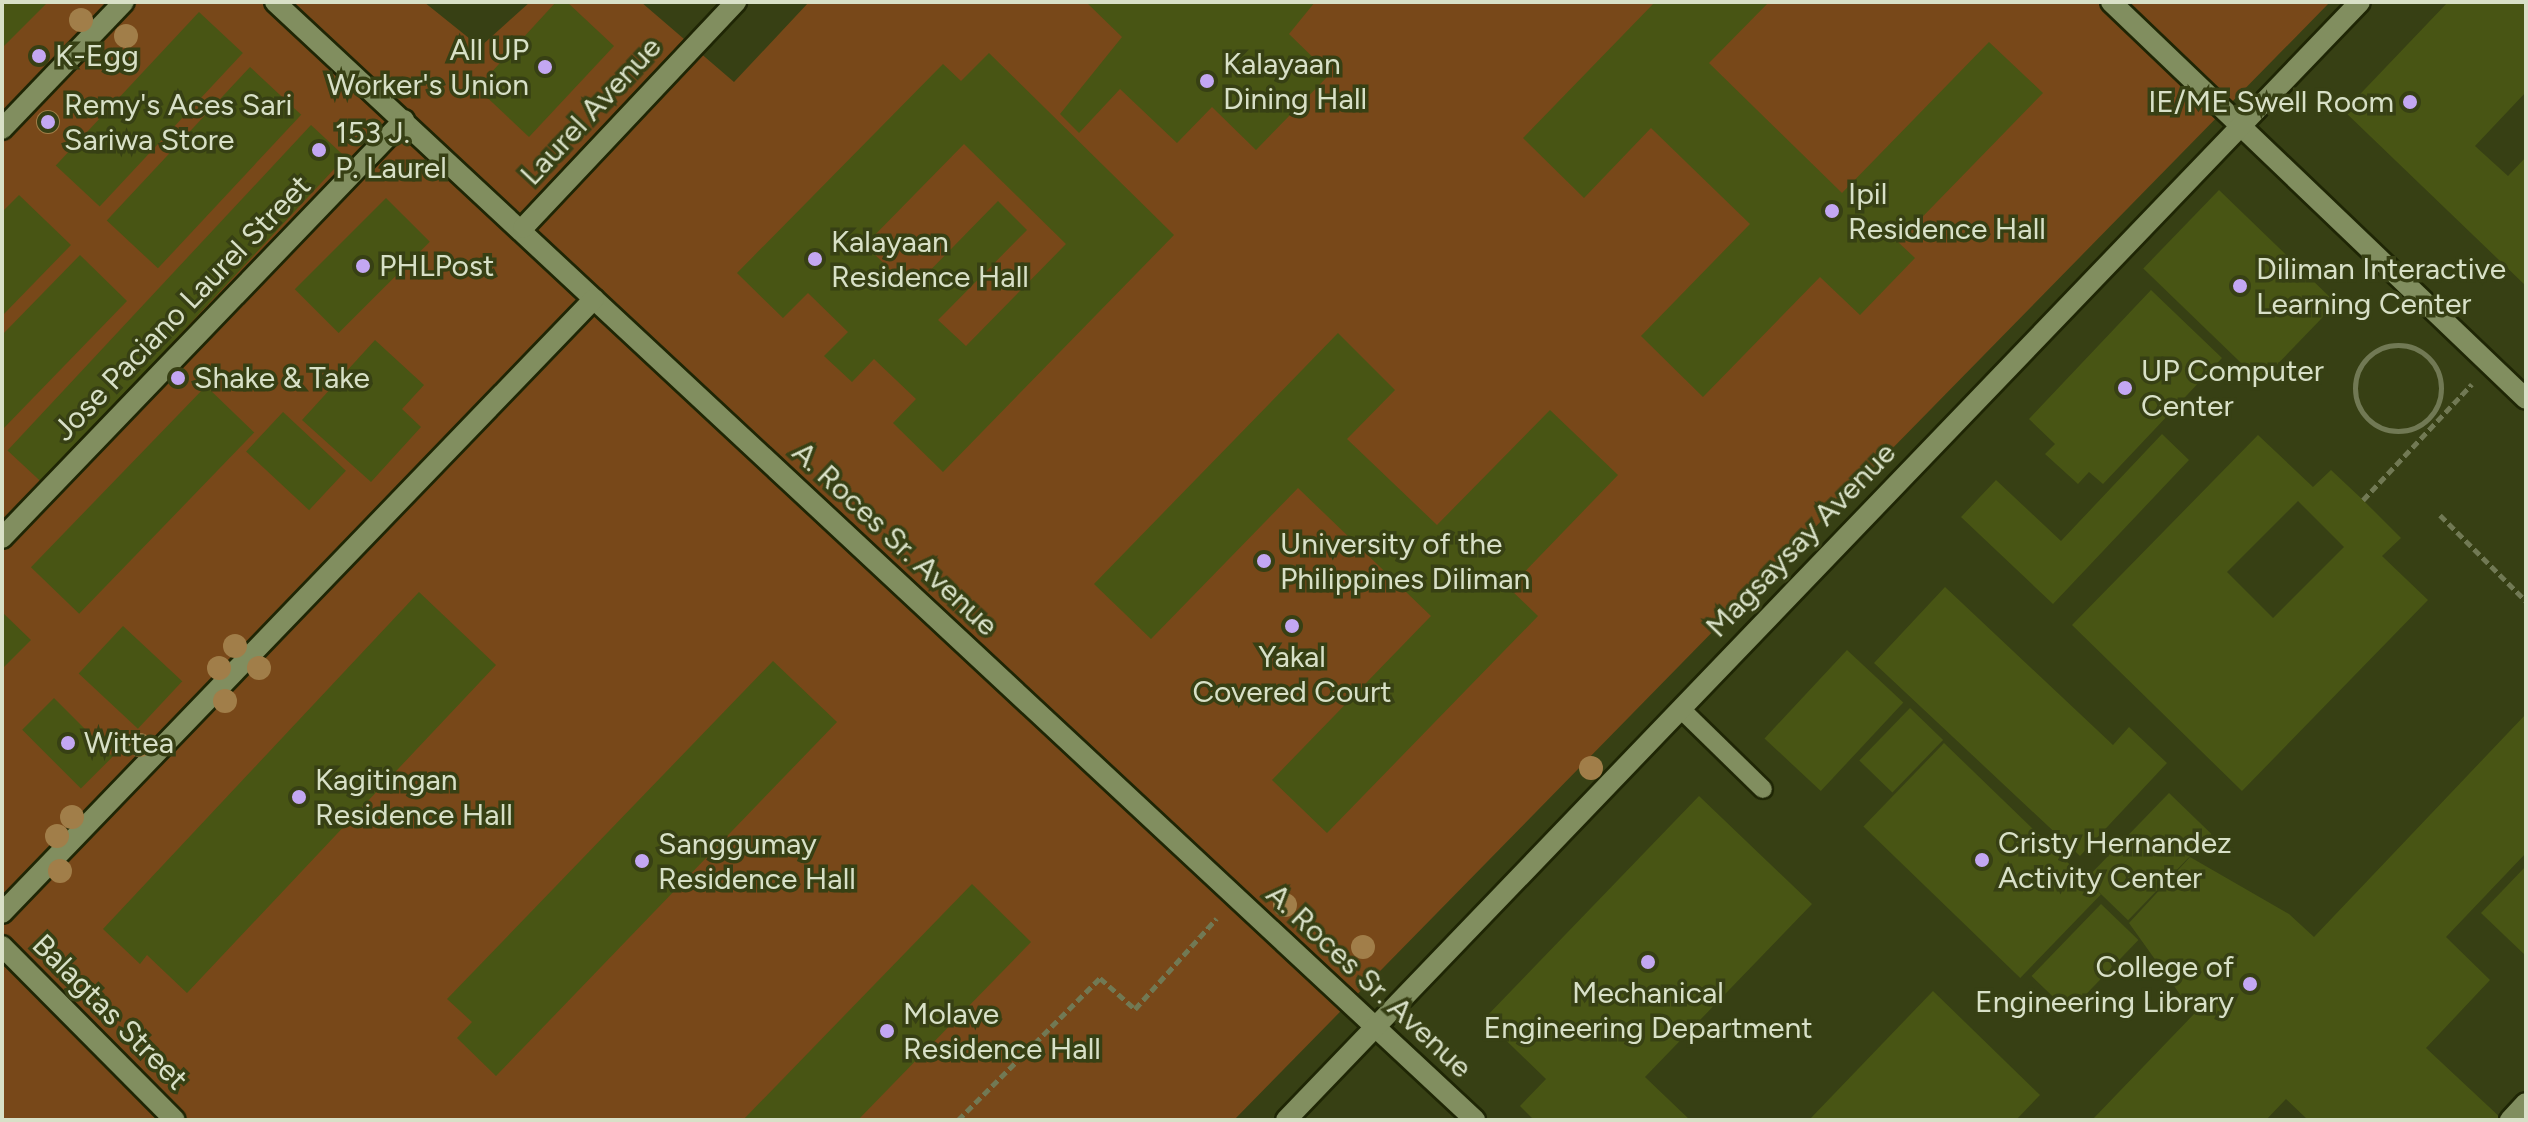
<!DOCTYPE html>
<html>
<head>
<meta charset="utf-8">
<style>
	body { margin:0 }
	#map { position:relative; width:2528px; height:1122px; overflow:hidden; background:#374014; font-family:Figtree,sans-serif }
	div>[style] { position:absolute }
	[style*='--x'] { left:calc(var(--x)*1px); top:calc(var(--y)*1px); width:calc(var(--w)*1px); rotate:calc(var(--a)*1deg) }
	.green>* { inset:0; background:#784819 }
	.building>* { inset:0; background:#485514; transform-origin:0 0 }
	.path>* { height:5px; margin-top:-2.5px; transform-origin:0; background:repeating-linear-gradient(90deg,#717954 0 8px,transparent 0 12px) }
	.path>.ring { margin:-2.5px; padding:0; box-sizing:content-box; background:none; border:5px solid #717954; border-radius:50% }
	.roads { filter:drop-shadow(2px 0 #1f2605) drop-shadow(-2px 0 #1f2605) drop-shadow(0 2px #1f2605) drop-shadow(0 -2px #1f2605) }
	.service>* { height:18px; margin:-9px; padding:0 9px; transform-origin:9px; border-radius:9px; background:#818e5f }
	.minor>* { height:20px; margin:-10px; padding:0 10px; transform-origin:10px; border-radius:10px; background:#818e5f }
	.tertiary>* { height:20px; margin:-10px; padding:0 10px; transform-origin:10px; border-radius:10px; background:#818e5f }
	.trees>* { width:24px; height:24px; margin:-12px; border-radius:50%; background:#a17e49 }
	.dots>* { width:22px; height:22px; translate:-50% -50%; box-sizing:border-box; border:4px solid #374014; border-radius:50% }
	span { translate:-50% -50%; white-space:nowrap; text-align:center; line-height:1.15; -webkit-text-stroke:7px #374014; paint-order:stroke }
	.poi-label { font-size:30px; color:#d8e0c7 }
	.right { translate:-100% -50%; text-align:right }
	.left { translate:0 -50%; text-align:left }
	.street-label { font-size:30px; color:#d8e0c7 }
	.frame { position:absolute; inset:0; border:4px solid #d8e0c7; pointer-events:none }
</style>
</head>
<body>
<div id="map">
	<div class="green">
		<i style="clip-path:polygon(2px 2px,424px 2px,480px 47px,530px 2px,641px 2px,734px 82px,809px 2px,2330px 2px,1234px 1120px,2px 1120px)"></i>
	</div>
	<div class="building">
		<i style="clip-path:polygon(2px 2px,48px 2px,2px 48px)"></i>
		<i style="clip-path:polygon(556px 2px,567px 2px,614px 46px,529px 137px,477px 88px)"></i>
		<i style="clip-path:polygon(1086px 2px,1315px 2px,1289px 34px,1330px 74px,1256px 150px,1212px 107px,1177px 143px,1120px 89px,1079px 133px,1060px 114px,1122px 37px)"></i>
		<i style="clip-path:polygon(1655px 2px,1769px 2px,1709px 63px,1842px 193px,1989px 42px,2043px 93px,1898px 242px,1915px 258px,1860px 315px,1820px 277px,1703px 397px,1641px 336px,1750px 224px,1651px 128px,1584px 198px,1523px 138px)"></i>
		<i style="clip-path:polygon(2448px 2px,2526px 2px,2526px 92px,2475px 146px,2508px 176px,2526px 157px,2526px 286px,2344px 111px)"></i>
		<i style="left:199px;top:12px;width:60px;height:210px;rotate:43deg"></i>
		<i style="clip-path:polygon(evenodd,989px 53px,1174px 235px,943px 472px,893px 423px,916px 399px,874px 359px,852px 382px,824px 356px,848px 332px,808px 293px,783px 318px,737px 273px,943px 64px,961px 81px,989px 53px,964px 144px,1066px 244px,966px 346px,938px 320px,1027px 230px,998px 201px,911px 290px,865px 245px,964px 144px)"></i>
		<i style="left:250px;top:67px;width:70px;height:210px;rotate:43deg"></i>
		<i style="left:311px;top:125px;width:47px;height:445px;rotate:43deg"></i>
		<i style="left:2219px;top:190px;width:163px;height:109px;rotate:44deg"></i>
		<i style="clip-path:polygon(19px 195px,71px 245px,2px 316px,2px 212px)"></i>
		<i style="left:386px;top:198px;width:62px;height:129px;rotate:45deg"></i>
		<i style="clip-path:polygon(80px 255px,127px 301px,2px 430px,2px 335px)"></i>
		<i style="clip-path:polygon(2151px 290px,2222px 358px,2103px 484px,2089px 472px,2078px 484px,2045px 454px,2055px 444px,2029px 419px)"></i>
		<i style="clip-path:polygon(1338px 333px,1395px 390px,1347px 439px,1437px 525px,1550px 410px,1618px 475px,1509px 588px,1538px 616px,1327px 833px,1272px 780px,1431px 616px,1298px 488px,1151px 639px,1094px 584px)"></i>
		<i style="clip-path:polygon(375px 340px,424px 385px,402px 409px,421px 427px,371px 482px,302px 420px)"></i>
		<i style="left:206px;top:386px;width:67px;height:252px;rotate:44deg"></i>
		<i style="left:283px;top:412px;width:86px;height:54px;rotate:43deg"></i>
		<i style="clip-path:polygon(2162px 434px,2189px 460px,2053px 604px,1961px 517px,1996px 480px,2061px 541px)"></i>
		<i style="clip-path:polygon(evenodd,2258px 435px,2313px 487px,2331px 470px,2363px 500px,2401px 538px,2382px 556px,2428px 600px,2242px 791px,2072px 625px,2258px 435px,2298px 501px,2344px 547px,2273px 618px,2227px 572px,2298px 501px)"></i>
		<i style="clip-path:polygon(1945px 587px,2113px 745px,2129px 727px,2167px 763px,2080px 856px,1874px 663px)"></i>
		<i style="clip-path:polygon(419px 592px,496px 665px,187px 993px,147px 955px,140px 964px,103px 929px)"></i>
		<i style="clip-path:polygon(2px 612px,31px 640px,2px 669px)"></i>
		<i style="left:123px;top:626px;width:81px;height:65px;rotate:43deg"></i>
		<i style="left:1847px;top:650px;width:77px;height:121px;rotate:43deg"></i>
		<i style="clip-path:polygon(773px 661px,837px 722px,496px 1076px,457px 1038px,472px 1022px,447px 999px)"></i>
		<i style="left:54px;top:698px;width:83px;height:45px;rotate:45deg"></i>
		<i style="left:1910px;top:708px;width:46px;height:73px;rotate:44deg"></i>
		<i style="clip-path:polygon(2526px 714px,2526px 853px,2446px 937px,2490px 980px,2426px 1048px,2503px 1120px,2308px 1120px,2286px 1099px,2266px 1120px,2092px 1120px,2194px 1014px,2129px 923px,2190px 857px,2289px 914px,2314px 937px)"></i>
		<i style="left:1944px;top:743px;width:218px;height:116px;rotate:44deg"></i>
		<i style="left:2169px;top:793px;width:59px;height:120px;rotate:44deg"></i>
		<i style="clip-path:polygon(1699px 796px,1812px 904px,1645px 1077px,1690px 1120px,1534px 1120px,1520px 1106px,1546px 1079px,1484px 1019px)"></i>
		<i style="clip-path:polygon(2526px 866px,2526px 956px,2481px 913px)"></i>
		<i style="clip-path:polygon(972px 884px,1031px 942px,858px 1120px,743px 1120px)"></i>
		<i style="left:2101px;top:904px;width:52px;height:100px;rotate:44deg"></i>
		<i style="clip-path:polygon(1933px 991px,2040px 1095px,2016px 1120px,1809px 1120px)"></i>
	</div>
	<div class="path">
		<i class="ring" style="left:2355px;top:345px;width:81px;height:81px"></i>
		<i style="--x:2363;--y:500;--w:159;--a:-46.8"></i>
		<i style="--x:2440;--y:515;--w:122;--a:45"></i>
		<i style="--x:958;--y:1120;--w:201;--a:-45"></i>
		<i style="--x:1100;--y:978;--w:47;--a:41.5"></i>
		<i style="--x:1135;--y:1009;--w:122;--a:-48"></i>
	</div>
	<div class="roads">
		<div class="service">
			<i style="--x:1682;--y:710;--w:113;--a:44.3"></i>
		</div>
		<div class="minor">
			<i style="--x:275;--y:2;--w:1640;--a:42.97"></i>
			<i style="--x:2111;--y:2;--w:574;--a:43.73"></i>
			<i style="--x:2;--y:129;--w:176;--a:-46.2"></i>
			<i style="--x:523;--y:228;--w:311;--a:-46.7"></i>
			<i style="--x:2;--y:538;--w:580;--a:-46.12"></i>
			<i style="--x:2;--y:913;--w:853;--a:-46.05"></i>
			<i style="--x:2;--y:946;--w:245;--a:45.2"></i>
			<i style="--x:1286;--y:1120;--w:1550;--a:-46.15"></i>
		</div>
		<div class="tertiary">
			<i style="--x:2510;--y:1120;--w:23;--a:-47"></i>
		</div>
	</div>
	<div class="trees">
		<i style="left:81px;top:20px"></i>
		<i style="left:126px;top:36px"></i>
		<i style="left:48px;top:122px"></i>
		<i style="left:235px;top:646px"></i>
		<i style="left:219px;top:668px"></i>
		<i style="left:259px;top:668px"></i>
		<i style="left:225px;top:701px"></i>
		<i style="left:140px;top:745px"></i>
		<i style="left:1591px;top:768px"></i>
		<i style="left:72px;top:817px"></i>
		<i style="left:57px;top:836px"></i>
		<i style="left:60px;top:871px"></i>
		<i style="left:1285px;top:905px"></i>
		<i style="left:1363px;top:947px"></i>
	</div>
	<div class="dots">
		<i style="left:39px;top:56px;background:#c3a7f2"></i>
		<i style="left:545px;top:67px;background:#c3a7f2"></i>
		<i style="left:1207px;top:81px;background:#c3a7f2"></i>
		<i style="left:2410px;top:102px;background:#c3a7f2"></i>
		<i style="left:48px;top:122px;background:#c3a7f2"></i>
		<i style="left:319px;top:150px;background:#c3a7f2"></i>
		<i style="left:1832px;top:211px;background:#c3a7f2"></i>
		<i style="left:815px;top:259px;background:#c3a7f2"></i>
		<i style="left:363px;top:266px;background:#c3a7f2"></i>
		<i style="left:2240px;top:286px;background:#c3a7f2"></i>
		<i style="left:178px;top:378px;background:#c3a7f2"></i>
		<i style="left:2125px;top:388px;background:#c3a7f2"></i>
		<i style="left:1264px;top:561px;background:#c3a7f2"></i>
		<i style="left:1292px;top:626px;background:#c3a7f2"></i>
		<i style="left:68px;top:743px;background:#c3a7f2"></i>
		<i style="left:299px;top:797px;background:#c3a7f2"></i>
		<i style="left:1982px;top:860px;background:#c3a7f2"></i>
		<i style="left:642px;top:861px;background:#c3a7f2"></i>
		<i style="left:1648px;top:962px;background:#c3a7f2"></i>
		<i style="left:2250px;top:984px;background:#c3a7f2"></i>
		<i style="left:887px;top:1031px;background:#c3a7f2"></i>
	</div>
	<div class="poi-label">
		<span class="right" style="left:529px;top:67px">All UP<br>Worker's Union</span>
		<span class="left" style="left:55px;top:56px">K-Egg</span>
		<span class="left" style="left:1223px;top:81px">Kalayaan<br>Dining Hall</span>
		<span class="right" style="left:2394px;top:102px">IE/ME Swell Room</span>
		<span class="left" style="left:64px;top:122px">Remy's Aces Sari<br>Sariwa Store</span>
		<span class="left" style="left:335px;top:150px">153 J.<br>P. Laurel</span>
		<span class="left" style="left:1848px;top:211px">Ipil<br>Residence Hall</span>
		<span class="left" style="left:831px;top:259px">Kalayaan<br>Residence Hall</span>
		<span class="left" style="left:379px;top:266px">PHLPost</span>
		<span class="left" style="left:2256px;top:286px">Diliman Interactive<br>Learning Center</span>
		<span class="left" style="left:2141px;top:388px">UP Computer<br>Center</span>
		<span class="left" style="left:194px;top:378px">Shake &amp; Take</span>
		<span class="left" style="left:1280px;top:561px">University of the<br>Philippines Diliman</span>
		<span style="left:1292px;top:674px">Yakal<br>Covered Court</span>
		<span class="left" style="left:84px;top:743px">Wittea</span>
		<span class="left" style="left:315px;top:797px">Kagitingan<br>Residence Hall</span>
		<span class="left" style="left:1998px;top:860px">Cristy Hernandez<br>Activity Center</span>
		<span class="left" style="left:658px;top:861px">Sanggumay<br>Residence Hall</span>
		<span class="right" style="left:2234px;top:984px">College of<br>Engineering Library</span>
		<span style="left:1648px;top:1010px">Mechanical<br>Engineering Department</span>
		<span class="left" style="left:903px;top:1031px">Molave<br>Residence Hall</span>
	</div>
	<div class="street-label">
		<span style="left:591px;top:111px;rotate:-47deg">Laurel Avenue</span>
		<span style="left:182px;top:308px;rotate:-46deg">Jose Paciano Laurel Street</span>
		<span style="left:895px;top:539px;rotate:43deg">A. Roces Sr. Avenue</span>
		<span style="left:1801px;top:540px;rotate:-46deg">Magsaysay Avenue</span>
		<span style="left:1369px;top:981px;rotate:43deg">A. Roces Sr. Avenue</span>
		<span style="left:110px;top:1012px;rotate:45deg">Balagtas Street</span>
	</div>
	<div class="frame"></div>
</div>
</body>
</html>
